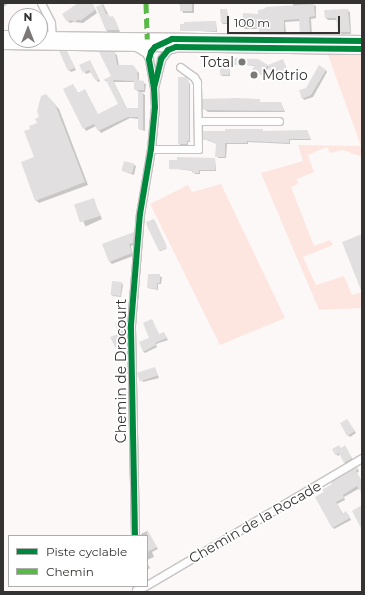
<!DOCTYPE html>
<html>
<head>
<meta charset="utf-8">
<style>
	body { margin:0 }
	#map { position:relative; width:365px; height:595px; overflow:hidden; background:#fcf8f8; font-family:Montserrat,sans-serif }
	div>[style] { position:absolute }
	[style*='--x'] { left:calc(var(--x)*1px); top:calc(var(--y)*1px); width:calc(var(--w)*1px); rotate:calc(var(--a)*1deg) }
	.green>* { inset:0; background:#fde6e0 }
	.shadow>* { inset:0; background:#0003; transform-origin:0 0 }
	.building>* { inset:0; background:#e1dfdf; transform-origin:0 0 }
	.roads { filter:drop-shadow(1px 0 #c6c3c2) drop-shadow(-1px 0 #c6c3c2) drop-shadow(0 1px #c6c3c2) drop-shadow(0 -1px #c6c3c2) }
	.street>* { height:7px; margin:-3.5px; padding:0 3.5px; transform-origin:3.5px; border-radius:3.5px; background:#fffefe }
	.secondary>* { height:10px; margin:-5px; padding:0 5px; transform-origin:5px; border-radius:5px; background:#fffefe }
	.quiet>* { height:5px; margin-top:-2.5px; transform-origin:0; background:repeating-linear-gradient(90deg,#58b947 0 10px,transparent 0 15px) }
	.cycleway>* { height:6px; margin:-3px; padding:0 3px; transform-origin:3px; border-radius:3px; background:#00873e }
	.dots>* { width:11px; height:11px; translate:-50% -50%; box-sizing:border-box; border:2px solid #fff; border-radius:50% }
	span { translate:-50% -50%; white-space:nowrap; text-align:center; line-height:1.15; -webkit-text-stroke:3.5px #fff; paint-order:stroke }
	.poi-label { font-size:14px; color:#353332 }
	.right { translate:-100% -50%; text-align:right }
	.left { translate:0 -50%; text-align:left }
	.street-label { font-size:14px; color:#353332 }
	.frame { position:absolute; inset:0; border:4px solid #353332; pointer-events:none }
	.legend { position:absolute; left:8px; top:535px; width:140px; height:52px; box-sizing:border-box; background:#fff; border:1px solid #aeadad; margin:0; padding:5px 7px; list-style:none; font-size:12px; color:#353332 }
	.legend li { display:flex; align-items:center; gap:8px; height:20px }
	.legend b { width:20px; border:1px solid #aeadad }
	.north { position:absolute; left:8px; top:8px; width:40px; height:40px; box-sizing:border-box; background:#fff; border:1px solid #aeadad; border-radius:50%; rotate:0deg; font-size:11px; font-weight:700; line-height:16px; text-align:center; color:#353332 }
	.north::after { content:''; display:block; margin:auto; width:14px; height:18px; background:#7b7877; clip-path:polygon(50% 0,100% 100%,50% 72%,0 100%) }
	.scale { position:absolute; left:227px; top:16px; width:113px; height:18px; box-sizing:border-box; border:2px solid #353332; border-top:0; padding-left:5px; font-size:12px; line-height:14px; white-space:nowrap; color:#353332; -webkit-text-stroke:3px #fff; paint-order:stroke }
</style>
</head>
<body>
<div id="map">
	<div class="green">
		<i style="clip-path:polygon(328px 55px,362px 55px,362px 157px,343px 150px,330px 153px,327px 147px,308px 155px,314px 172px,297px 179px,298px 184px,291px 187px,314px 246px,330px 240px,333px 245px,303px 257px,316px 285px,344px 276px,352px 295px,362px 292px,362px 308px,319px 310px,261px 173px,303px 161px,298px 145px,361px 146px)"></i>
		<i style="clip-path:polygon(221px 184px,285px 318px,220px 345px,150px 204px,188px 185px,192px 192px)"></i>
	</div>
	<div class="shadow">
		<i style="clip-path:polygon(3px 3px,6px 3px,7px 5px,3px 7px)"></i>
		<i style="clip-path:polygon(80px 3px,92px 3px,97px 13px,83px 23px,73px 22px,70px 23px,68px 21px)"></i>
		<i style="clip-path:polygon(179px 3px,194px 3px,194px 13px,183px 13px)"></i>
		<i style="clip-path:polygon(293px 3px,310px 3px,316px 6px,316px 18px,311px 19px,312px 35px,303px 35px,301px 33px,300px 21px,285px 22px,286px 34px,262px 34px,260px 29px,245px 29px,243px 27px,260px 15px,285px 8px,285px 6px,293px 6px)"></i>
		<i style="clip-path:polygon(103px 4px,110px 18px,114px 18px,120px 32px,108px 32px,106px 30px,97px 7px)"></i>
		<i style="clip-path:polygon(227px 10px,229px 24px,223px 24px,222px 23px)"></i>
		<i style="clip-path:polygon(347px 10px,350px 12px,351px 34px,342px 34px,339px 32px,337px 20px,328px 20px,326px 18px)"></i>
		<i style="clip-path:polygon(216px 22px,217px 32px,181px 30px)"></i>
		<i style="clip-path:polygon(evenodd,114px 53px,117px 55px,119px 66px,135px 69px,139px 73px,139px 81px,146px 84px,145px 92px,142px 92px,145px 95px,145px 131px,139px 129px,139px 119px,130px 118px,101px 133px,96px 126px,86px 131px,64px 89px,73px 85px,78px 93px,85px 90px,98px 115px,119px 104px,108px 82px,104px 80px,112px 76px,114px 53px,114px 82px,135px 82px,135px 89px,139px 92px,139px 109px,127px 109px,114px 82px)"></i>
		<i style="clip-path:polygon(68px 54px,76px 70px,71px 72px,69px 70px)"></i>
		<i style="clip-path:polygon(258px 60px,268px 66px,283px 60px,288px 73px,281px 75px,282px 79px,276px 81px,270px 66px,263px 75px,255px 71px,256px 66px,235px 64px)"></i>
		<i style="clip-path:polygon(90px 61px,100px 81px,98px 82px,91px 72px,86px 74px,81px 65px)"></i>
		<i style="clip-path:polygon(229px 65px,230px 76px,222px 76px,220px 74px)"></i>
		<i style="clip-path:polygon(326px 70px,327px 72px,313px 97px,304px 100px,303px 98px,306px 89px)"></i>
		<i style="clip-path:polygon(185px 78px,190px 84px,190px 142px,188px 142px,188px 145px,180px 145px,179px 143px)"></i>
		<i style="clip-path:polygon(46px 95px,59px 109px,88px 185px,39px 203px,36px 200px,35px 158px,31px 129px,38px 124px)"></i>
		<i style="clip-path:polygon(259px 100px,261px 103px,281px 103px,285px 112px,208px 112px,203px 108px)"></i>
		<i style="clip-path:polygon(262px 130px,264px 132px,307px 131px,311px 140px,290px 140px,290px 144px,248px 142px,248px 144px,227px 144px,226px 158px,218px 158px,217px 144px,204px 139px)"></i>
		<i style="clip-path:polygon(215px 159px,216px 171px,200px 171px,200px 174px,195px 174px,193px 171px,170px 168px)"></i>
		<i style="clip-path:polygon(134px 165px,136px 166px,134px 175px,123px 171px)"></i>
		<i style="left:93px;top:199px;width:22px;height:18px;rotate:66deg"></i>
		<i style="left:155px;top:221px;width:30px;height:7px;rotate:67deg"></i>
		<i style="clip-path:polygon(133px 233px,135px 235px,134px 245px,131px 246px,133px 256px,112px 264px,110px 262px)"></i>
		<i style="clip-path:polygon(149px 275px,162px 277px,161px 284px,158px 284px,158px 290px,148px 288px)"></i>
		<i style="clip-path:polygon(122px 283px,123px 285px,121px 297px,113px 296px,111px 294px)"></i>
		<i style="clip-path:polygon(152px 320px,159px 335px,164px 333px,168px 340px,156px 344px,157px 347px,145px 353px,143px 351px,150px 338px)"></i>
		<i style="clip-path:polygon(122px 321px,127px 331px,121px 333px,119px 331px)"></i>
		<i style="clip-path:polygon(119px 336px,123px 346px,117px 348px,115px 347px)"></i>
		<i style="clip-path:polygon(155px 368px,159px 378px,143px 382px,139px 373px)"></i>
		<i style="clip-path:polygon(347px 420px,356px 433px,350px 437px,348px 435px)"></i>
		<i style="clip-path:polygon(346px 448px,353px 460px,346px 464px,340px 454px,338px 456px,336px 454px,341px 449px)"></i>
		<i style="clip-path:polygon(357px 468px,359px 471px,357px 473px,362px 482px,362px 492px,360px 488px,344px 497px,345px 500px,337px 504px,343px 514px,348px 514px,351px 520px,334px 529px,316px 498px)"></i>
		<i style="clip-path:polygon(147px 531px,158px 549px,152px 552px,154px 557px,147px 560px,147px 536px,142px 536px,141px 534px)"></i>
		<i style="clip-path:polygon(147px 563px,150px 568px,147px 570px)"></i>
	</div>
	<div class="building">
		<i style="clip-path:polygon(78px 3px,92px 3px,95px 10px,80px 21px,79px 19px,75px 22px,70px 20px,67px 22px,62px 14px)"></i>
		<i style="left:180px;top:3px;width:12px;height:8px"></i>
		<i style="clip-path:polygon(102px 4px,106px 14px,108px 14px,109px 17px,113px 16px,119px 30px,106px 30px,96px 7px)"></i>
		<i style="clip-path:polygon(314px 4px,315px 16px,309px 17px,310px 34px,300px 34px,299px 19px,284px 20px,284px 32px,259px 32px,259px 28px,242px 27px,243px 13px,258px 14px,258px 10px,264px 9px,266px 7px)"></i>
		<i style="clip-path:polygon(220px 9px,227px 9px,227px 23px,221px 23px)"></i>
		<i style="clip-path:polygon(348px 9px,350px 32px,338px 32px,336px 18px,325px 18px,324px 10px)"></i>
		<i style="clip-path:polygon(209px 21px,216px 21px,216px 31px,180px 31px,180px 24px,184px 24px,184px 22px)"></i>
		<i style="clip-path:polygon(59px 51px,67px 51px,75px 68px,68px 71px)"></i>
		<i style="clip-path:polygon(99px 52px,115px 52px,117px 65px,133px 65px,137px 70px,138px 80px,144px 81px,144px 90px,134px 90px,134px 81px,113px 80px,126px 108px,138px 108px,138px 92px,143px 92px,143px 130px,138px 129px,138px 117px,128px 117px,98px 131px,94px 124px,83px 129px,63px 89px,73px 84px,78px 93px,85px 89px,98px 114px,118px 104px,106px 80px,103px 80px,111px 76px)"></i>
		<i style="clip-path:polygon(234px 58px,258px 59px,268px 65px,283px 59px,288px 72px,280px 74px,281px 78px,273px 80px,268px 65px,261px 75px,252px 70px,255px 65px,234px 65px)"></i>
		<i style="clip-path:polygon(90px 60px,99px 79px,96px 81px,89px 70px,83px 73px,79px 65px)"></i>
		<i style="left:220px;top:64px;width:9px;height:11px"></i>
		<i style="clip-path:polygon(319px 65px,326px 70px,311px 95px,302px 99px,299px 90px,306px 88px)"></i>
		<i style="clip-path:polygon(178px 77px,186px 77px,189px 81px,189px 141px,187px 141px,187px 144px,178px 144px)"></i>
		<i style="clip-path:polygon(46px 94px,55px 104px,85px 182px,35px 201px,21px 162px,34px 157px,24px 131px,30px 129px,29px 126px,37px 123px,35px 119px,39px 117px,37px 111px,41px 96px)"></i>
		<i style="clip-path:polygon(237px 98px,260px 99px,260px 102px,281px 102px,284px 111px,206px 110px,206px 109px,202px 109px,202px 99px)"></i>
		<i style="clip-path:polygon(225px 129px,263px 129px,263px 131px,307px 130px,311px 139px,289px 139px,289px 143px,247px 141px,247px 143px,225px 143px,225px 157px,215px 157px,216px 143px,210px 142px,210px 140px,203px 140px,203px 131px,225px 131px)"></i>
		<i style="clip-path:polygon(177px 157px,215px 158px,215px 170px,199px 170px,199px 173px,192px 173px,192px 170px,169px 169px,169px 160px,177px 160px)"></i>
		<i style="left:124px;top:161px;width:11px;height:10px;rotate:15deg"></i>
		<i style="left:94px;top:198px;width:19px;height:21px;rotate:72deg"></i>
		<i style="clip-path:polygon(154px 219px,166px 244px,167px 248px,159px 251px,147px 226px,146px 222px)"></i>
		<i style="clip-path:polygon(134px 232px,133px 243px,129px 244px,132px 253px,109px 262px,102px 244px)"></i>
		<i style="clip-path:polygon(362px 234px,362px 293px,342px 242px)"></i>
		<i style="clip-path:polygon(148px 274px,160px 274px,160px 283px,157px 283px,157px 289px,147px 288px)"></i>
		<i style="left:112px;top:281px;width:10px;height:14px;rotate:6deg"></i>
		<i style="clip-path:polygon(152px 319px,159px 334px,164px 332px,167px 338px,155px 343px,156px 345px,143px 352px,139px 342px,149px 338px,143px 323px)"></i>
		<i style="clip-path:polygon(122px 320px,126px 329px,118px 332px,115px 323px)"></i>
		<i style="clip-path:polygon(118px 334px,122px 344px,115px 347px,110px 337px)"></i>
		<i style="left:155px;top:367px;width:9px;height:19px;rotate:72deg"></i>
		<i style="clip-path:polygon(347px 419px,355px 431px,347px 436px,340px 423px)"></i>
		<i style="clip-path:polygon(339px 445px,341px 448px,345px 445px,352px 458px,344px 463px,339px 453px,335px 455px,332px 449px)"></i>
		<i style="clip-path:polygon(357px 467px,358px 469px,356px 471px,362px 482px,362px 494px,357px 486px,343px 495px,344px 498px,336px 502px,342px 514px,346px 511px,350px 518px,332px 528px,315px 497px,324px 492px,322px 490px,332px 484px,331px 482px)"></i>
		<i style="clip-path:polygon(362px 505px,362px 530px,352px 511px)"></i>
		<i style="clip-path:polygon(147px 529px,157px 547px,147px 552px)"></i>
	</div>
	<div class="roads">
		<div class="street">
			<i style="--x:41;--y:3;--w:22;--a:63"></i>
			<i style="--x:51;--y:23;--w:17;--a:87"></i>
			<i style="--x:154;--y:88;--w:30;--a:-76"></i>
			<i style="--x:161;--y:59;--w:11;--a:-52"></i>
			<i style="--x:168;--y:50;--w:7;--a:-16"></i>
			<i style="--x:198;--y:121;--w:81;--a:0"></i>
			<i style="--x:151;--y:149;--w:47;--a:0"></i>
			<i style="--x:198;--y:149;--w:67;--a:-90.9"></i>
			<i style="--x:197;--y:82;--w:6;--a:-121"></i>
			<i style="--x:194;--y:77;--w:17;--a:-144"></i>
			<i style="--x:135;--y:536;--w:211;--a:-91.1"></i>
			<i style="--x:131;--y:325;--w:111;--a:-85.4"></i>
			<i style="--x:140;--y:214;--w:66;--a:-80.4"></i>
			<i style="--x:151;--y:149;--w:42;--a:-84.6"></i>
			<i style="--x:155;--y:107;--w:19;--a:-93"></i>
			<i style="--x:154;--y:88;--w:29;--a:-100"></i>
			<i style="--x:149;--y:59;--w:7;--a:-117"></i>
			<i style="--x:146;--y:53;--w:12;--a:-149"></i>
			<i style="--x:147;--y:585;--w:250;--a:-30.6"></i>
			<i style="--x:136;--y:590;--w:10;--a:-24"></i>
		</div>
		<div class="secondary">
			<i style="--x:3;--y:36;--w:13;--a:0"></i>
			<i style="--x:40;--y:37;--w:322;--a:0.7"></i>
			<i style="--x:3;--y:44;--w:359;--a:0.8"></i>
		</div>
	</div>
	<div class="quiet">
		<i style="--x:146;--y:3;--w:36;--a:88"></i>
	</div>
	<div class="cycleway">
		<i style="--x:154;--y:88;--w:30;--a:-76"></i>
		<i style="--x:161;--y:59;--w:11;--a:-52"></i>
		<i style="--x:168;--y:50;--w:9;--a:-21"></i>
		<i style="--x:176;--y:47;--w:186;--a:0.6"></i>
		<i style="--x:135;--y:536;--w:211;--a:-91.1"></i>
		<i style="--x:131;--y:325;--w:111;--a:-85.4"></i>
		<i style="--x:140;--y:214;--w:66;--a:-80.4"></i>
		<i style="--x:151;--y:149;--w:42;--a:-84.6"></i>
		<i style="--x:155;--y:107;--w:19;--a:-93"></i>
		<i style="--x:154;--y:88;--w:29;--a:-100"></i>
		<i style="--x:149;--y:59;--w:7;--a:-74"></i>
		<i style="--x:151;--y:52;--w:6;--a:-51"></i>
		<i style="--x:155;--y:47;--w:19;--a:-25"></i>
		<i style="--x:172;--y:39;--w:190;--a:0.6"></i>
	</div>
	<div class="dots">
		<i style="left:242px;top:62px;background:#7b7877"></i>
		<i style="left:254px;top:75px;background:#7b7877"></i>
	</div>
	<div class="poi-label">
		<span class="right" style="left:234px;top:62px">Total</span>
		<span class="left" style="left:262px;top:75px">Motrio</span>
	</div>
	<div class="street-label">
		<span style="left:121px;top:371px;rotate:-90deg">Chemin de Drocourt</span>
		<span style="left:255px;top:522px;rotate:-30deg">Chemin de la Rocade</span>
	</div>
	<div class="frame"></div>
	<ul class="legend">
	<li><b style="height:5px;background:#00873e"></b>Piste cyclable</li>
	<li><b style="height:5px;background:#58b947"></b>Chemin</li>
	</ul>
	<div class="north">N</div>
	<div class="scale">100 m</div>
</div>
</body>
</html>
